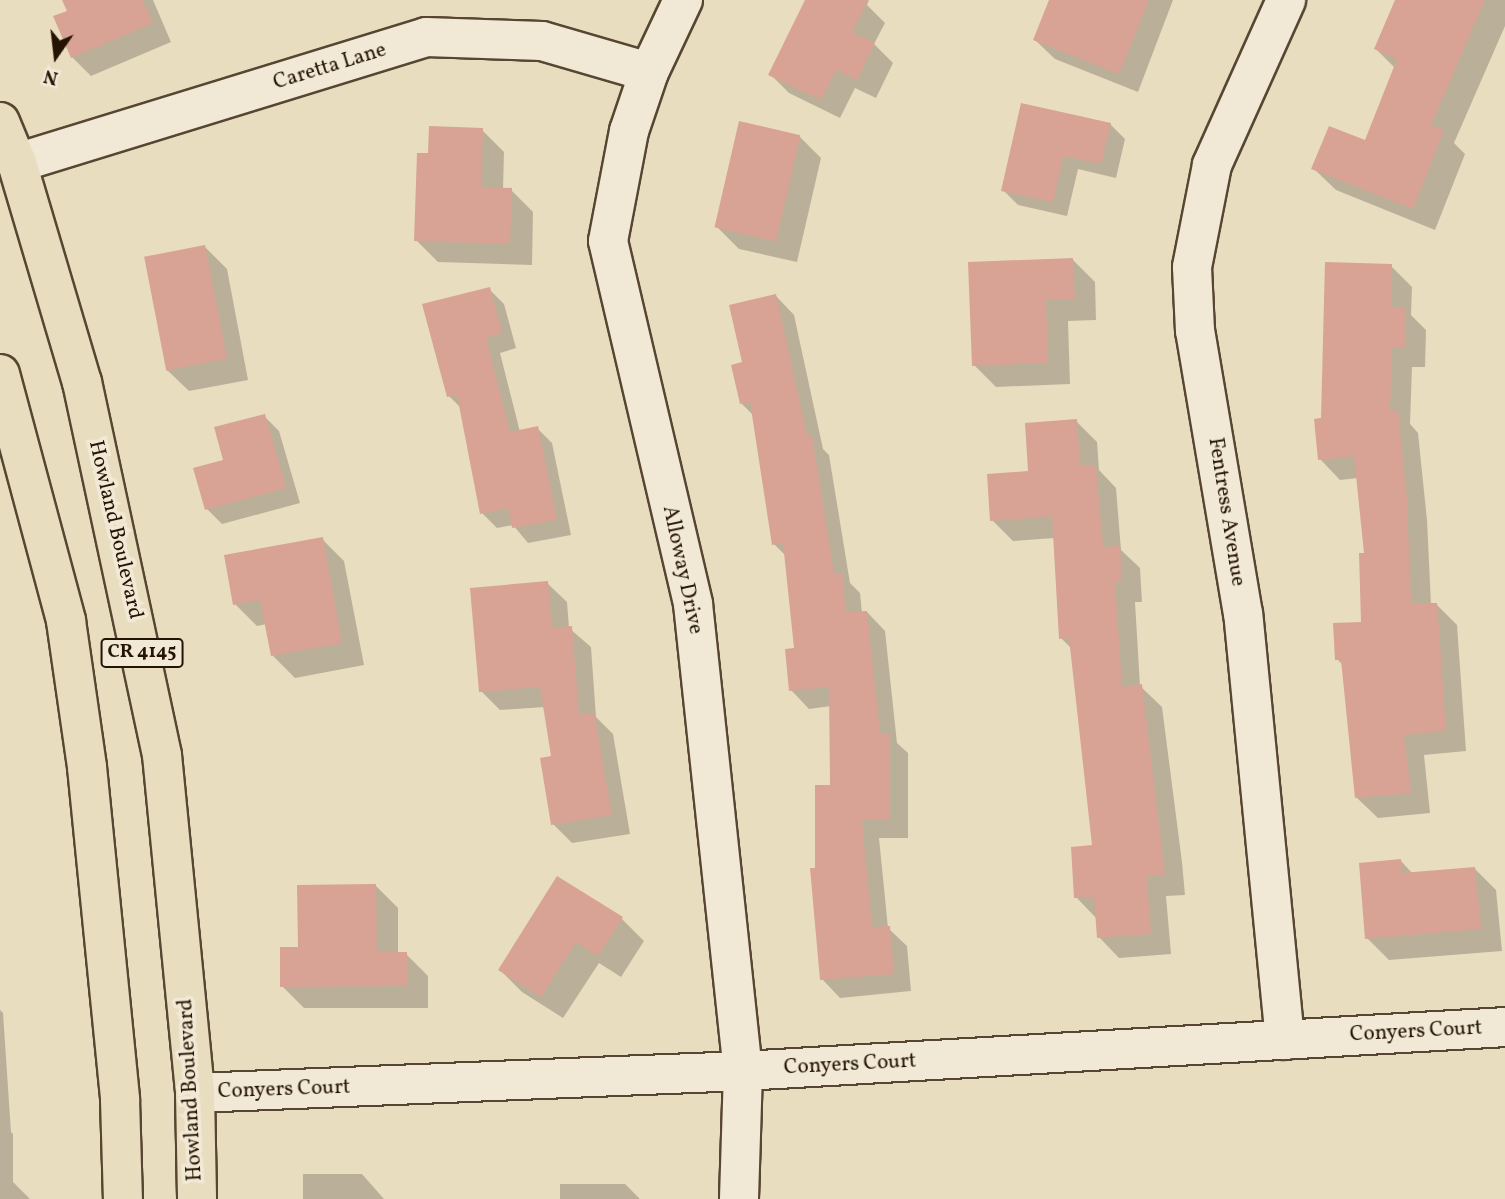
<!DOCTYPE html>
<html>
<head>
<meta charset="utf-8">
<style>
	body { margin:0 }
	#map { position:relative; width:1505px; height:1199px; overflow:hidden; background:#e9ddc0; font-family:Vollkorn,serif }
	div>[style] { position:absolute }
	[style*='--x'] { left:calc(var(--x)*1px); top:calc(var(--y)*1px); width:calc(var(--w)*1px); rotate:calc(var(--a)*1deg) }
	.shadow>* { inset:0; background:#0003 }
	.building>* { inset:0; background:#d8a294; transform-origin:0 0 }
	.roads { filter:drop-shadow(2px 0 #574632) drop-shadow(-2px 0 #574632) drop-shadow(0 2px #574632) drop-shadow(0 -2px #574632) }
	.minor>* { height:38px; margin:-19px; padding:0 19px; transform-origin:19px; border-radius:19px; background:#f1e9d6 }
	.primary>* { height:38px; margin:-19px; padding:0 19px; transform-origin:19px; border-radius:19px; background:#e9ddc0 }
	span { translate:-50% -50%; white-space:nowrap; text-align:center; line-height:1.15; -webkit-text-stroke:7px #f1e9d6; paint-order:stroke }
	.shield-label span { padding:2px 5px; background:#f1e9d6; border:2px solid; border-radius:5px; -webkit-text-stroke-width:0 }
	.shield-label { font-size:19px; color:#261403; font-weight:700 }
	.street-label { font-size:21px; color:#261403 }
	.north { position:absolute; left:21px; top:21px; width:70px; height:70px; -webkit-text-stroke:5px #f1e9d6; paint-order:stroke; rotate:194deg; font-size:19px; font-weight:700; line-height:28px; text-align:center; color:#261403 }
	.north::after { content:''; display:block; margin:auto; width:24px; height:32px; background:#261403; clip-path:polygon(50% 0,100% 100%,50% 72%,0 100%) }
</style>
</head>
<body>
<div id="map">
	<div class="shadow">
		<i style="clip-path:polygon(64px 0,153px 0,171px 42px,91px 76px,72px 57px,69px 12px)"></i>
		<i style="clip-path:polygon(807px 0,869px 0,867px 5px,885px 23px,874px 44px,893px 63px,876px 98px,855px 88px,840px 118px,789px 93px,770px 74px)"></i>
		<i style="clip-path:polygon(1053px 0,1173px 0,1138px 92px,1055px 59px,1035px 40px)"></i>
		<i style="clip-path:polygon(1397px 0,1505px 0,1505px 26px,1454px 143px,1465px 154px,1435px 230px,1336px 190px,1313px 168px,1366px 142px,1395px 68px,1376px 49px)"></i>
		<i style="clip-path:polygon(1110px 124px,1125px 139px,1116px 178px,1078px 169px,1067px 216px,1018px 205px,1003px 190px)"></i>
		<i style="clip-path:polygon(482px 130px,504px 152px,503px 190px,511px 190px,533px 212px,532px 265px,438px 262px,416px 240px,429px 155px)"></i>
		<i style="clip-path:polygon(799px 136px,821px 158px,797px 262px,739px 249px,717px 227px)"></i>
		<i style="clip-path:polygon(205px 247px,227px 269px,248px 380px,189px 391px,166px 369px)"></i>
		<i style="clip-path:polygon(1073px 260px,1095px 282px,1096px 320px,1068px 321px,1070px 384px,996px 387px,974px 365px)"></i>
		<i style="clip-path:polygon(1391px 266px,1412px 287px,1411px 315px,1426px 330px,1425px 367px,1412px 367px,1410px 424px,1418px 433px,1427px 520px,1431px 605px,1436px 604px,1457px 625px,1466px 751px,1424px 755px,1430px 813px,1378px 818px,1357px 798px,1344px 666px,1337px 659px,1363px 624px,1366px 554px,1358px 478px,1340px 480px,1320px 459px,1322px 420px)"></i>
		<i style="clip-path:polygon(489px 289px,504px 304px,516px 348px,500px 353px,520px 432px,537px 428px,552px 443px,571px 535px,528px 543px,513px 525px,497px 528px,482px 513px,462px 409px,449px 396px)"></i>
		<i style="clip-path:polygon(776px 296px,794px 315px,823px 449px,829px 455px,850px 583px,860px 593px,862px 613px,867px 612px,885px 631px,897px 743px,908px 753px,908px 838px,879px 838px,888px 928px,907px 946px,911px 991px,840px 998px,822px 979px,816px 869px,832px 787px,831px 706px,809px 709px,791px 690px,796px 650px,787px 557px,774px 544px,754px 416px,742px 404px,745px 364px)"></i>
		<i style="clip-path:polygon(264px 416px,279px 431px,300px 503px,222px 524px,207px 509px,226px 461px)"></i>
		<i style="clip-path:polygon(1076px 421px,1097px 442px,1099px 470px,1116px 488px,1121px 550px,1140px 568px,1142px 602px,1135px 602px,1140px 686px,1162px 707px,1182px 862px,1185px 895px,1166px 896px,1171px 954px,1119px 958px,1099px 937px,1096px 918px,1076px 897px,1094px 847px,1072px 649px,1061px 638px,1055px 538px,1013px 541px,992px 520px)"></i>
		<i style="clip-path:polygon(322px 539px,344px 561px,364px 665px,295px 678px,273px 656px,267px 624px,257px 626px,235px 604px)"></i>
		<i style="clip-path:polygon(547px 583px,567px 602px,569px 628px,591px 647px,596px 717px,613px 734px,630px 834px,572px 843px,553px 824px,553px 757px,545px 707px,500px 710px,481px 691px)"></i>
		<i style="clip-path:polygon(1401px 861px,1413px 874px,1474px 868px,1496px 890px,1502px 951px,1389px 960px,1367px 938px)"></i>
		<i style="clip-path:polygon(558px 878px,622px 919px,644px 941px,621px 977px,599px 963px,563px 1018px,522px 992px,500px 970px)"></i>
		<i style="clip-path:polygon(376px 886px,398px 908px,398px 954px,406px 954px,428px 976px,428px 1008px,304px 1008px,282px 986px,300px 948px)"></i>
		<i style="clip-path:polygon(0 1010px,3px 1013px,11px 1132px,13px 1134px,13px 1182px,30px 1199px,0 1199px)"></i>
		<i style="clip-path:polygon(303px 1174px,362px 1174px,384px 1199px,303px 1199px)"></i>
		<i style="clip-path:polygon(560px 1184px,625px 1184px,640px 1199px,560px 1199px)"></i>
	</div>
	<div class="building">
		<i style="clip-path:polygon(62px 0,143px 0,153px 23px,71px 58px,53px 16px,67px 11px)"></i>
		<i style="clip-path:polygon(805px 0,868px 0,852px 32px,875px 43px,857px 80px,836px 70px,821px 100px,768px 75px)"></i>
		<i style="clip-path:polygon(1049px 0,1149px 0,1119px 74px,1033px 40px)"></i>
		<i style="clip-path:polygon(1395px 0,1485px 0,1431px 125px,1444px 130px,1413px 209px,1311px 169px,1329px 126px,1365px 140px,1397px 59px,1374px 49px)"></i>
		<i style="clip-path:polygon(1021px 103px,1111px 123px,1101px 164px,1063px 156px,1053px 202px,1001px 191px)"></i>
		<i style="left:739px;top:121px;width:63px;height:109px;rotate:13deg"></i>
		<i style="clip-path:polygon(429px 126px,483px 128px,481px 187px,512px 188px,510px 244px,414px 241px,417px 153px,428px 153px)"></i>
		<i style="left:205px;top:245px;width:116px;height:62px;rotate:79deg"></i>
		<i style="clip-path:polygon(1073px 258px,1075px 299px,1046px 299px,1048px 363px,972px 366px,968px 262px)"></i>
		<i style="clip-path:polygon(1325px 262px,1392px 264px,1391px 307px,1406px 307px,1405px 347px,1392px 347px,1390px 411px,1398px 410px,1407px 499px,1411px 603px,1437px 603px,1446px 731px,1404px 735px,1411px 793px,1355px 798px,1341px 660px,1335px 660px,1333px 623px,1361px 622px,1359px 553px,1364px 553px,1354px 456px,1318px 460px,1314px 419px,1321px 418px)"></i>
		<i style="clip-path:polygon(490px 287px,502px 333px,486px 338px,510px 432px,538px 426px,557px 520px,512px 528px,508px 508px,480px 514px,457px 395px,447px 397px,422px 304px)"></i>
		<i style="clip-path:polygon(776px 294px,807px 436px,812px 435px,834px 573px,842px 573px,846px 612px,867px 611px,880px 733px,890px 733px,890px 820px,862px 820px,872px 927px,890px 926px,894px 974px,820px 980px,810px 868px,815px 868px,815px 785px,830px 785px,829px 687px,789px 691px,785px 649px,794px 648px,783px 543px,772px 545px,750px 402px,740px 404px,731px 365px,742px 362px,729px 305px)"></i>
		<i style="clip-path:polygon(265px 414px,286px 488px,205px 510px,193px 468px,223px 460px,214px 427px)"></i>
		<i style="clip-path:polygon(1077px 419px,1080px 466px,1096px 465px,1103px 547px,1120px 546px,1122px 582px,1115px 582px,1122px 687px,1142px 684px,1165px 875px,1147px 876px,1151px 934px,1097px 938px,1094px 897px,1074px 898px,1071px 847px,1092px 845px,1069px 638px,1059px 639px,1052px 516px,990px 521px,987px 474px,1028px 471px,1025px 423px)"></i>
		<i style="clip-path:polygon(323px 537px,342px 643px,271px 656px,260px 600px,233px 605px,224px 555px)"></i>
		<i style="clip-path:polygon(548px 581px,552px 628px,572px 626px,579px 715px,594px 713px,612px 815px,551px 825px,540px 758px,551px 756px,540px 687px,479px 692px,470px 588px)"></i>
		<i style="clip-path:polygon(1401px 859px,1402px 873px,1475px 867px,1481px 929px,1365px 939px,1359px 863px)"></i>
		<i style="clip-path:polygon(557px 876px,623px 917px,598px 956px,576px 942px,541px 997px,498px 970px)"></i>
		<i style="clip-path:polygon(376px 884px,377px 952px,407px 952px,407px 986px,280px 987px,280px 947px,298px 947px,297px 885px)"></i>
	</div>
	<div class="roads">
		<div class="minor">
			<i style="--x:683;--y:0;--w:80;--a:115.3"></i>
			<i style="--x:649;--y:72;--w:62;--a:108.7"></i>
			<i style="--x:629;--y:131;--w:112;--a:100.8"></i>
			<i style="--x:608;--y:241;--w:373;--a:76.8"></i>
			<i style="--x:693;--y:604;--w:470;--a:83.9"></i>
			<i style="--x:743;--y:1071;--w:128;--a:91.8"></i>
			<i style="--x:17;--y:163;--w:428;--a:-17.1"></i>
			<i style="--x:426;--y:37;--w:116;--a:2"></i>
			<i style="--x:542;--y:41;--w:111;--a:16.2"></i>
			<i style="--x:1285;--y:1040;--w:428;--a:-95.6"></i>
			<i style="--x:1243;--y:614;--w:287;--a:-99.6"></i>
			<i style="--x:1195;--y:331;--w:64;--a:-92.7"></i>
			<i style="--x:1192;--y:267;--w:104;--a:-78.9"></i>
			<i style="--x:1212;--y:165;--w:181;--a:-65.8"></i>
			<i style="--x:195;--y:1093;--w:548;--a:-2.3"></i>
			<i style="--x:743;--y:1071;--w:763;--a:-3.3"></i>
		</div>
		<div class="primary">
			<i style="--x:0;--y:122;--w:44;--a:67.5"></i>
			<i style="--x:17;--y:163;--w:228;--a:73.5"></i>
			<i style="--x:82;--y:382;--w:381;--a:77.9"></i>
			<i style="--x:162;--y:755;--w:340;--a:84.4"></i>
			<i style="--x:195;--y:1093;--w:106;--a:88.9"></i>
			<i style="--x:0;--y:374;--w:256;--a:75"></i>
			<i style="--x:66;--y:621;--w:148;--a:81.8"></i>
			<i style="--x:87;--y:767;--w:335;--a:84.3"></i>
			<i style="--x:120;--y:1100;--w:99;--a:88.3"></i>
		</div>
	</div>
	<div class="shield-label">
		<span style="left:142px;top:653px">CR 4145</span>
	</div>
	<div class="street-label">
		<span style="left:330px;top:67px;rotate:-17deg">Caretta Lane</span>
		<span style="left:1226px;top:512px;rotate:81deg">Fentress Avenue</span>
		<span style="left:115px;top:530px;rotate:77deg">Howland Boulevard</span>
		<span style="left:682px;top:570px;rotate:78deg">Alloway Drive</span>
		<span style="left:1416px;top:1032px;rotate:-3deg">Conyers Court</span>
		<span style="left:850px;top:1065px;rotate:-3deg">Conyers Court</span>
		<span style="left:191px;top:1090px;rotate:-93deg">Howland Boulevard</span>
		<span style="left:284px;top:1090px;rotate:-2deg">Conyers Court</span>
	</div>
	<div class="north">N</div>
</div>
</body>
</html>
